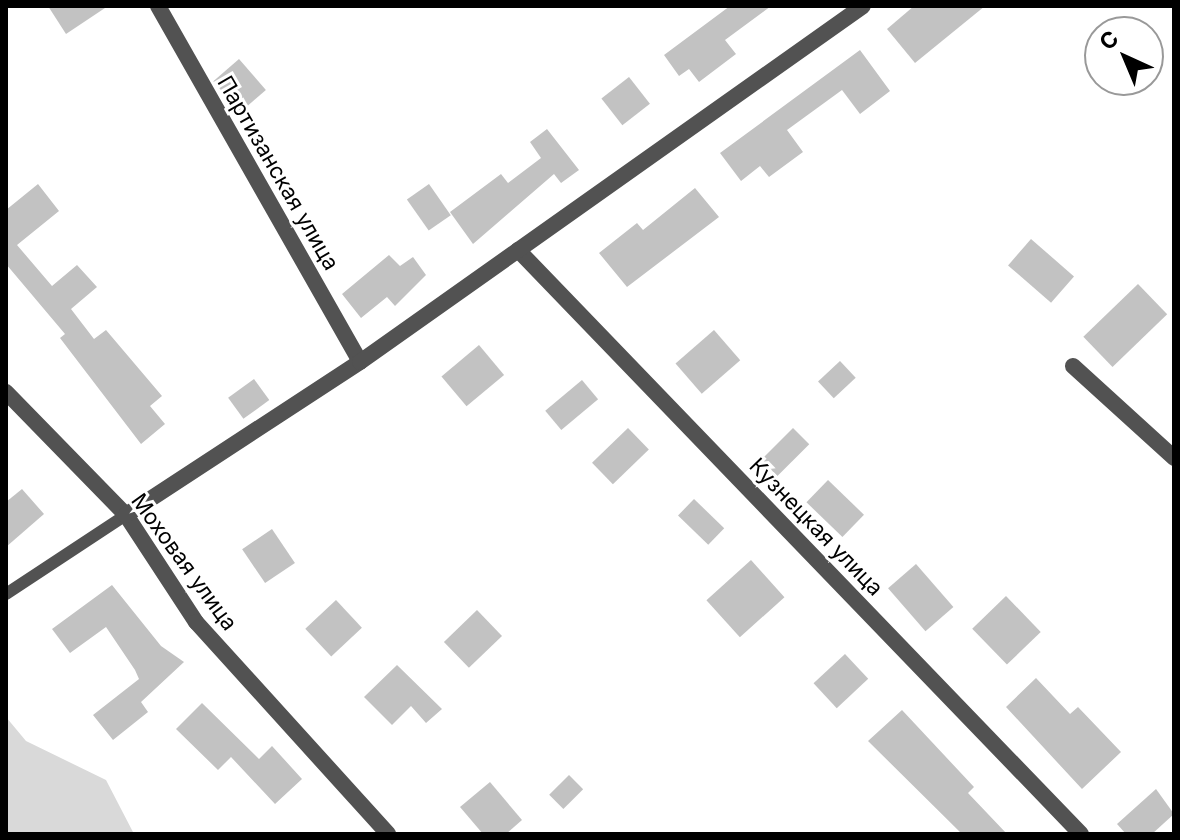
<!DOCTYPE html>
<html>
<head>
<meta charset="utf-8">
<style>
	body { margin:0 }
	#map { position:relative; width:1180px; height:840px; overflow:hidden; background:#fff; font-family:Inter,sans-serif }
	div>[style] { position:absolute }
	[style*='--x'] { left:calc(var(--x)*1px); top:calc(var(--y)*1px); width:calc(var(--w)*1px); rotate:calc(var(--a)*1deg) }
	.green>* { inset:0; background:#d9d9d9 }
	.building>* { inset:0; background:#c2c2c2; transform-origin:0 0 }
	.service>* { height:12px; margin:-6px; padding:0 6px; transform-origin:6px; border-radius:6px; background:#525252 }
	.minor>* { height:16px; margin:-8px; padding:0 8px; transform-origin:8px; border-radius:8px; background:#525252 }
	span { translate:-50% -50%; white-space:nowrap; text-align:center; line-height:1.15; -webkit-text-stroke:6px #fff; paint-order:stroke }
	.street-label { font-size:22px; color:#000 }
	.frame { position:absolute; inset:0; border:8px solid #000; pointer-events:none }
	.north { position:absolute; left:1084px; top:16px; width:80px; height:80px; box-sizing:border-box; background:#fff; border:2px solid #999; border-radius:50%; rotate:316deg; font-size:22px; font-weight:700; line-height:32px; text-align:center; color:#000 }
	.north::after { content:''; display:block; margin:auto; width:28px; height:36px; background:#000; clip-path:polygon(50% 0,100% 100%,50% 72%,0 100%) }
</style>
</head>
<body>
<div id="map">
	<div class="green">
		<i style="clip-path:polygon(6px 717px,26px 741px,106px 780px,134px 834px,6px 834px)"></i>
	</div>
	<div class="building">
		<i style="clip-path:polygon(48px 6px,108px 6px,66px 34px)"></i>
		<i style="clip-path:polygon(730px 6px,771px 6px,725px 40px,736px 54px,699px 82px,689px 69px,679px 76px,664px 55px)"></i>
		<i style="clip-path:polygon(914px 6px,985px 6px,915px 63px,887px 29px)"></i>
		<i style="clip-path:polygon(860px 50px,890px 91px,860px 114px,842px 90px,787px 130px,803px 152px,769px 177px,760px 166px,741px 181px,720px 153px)"></i>
		<i style="left:239px;top:59px;width:41px;height:34px;rotate:49deg"></i>
		<i style="left:629px;top:77px;width:34px;height:35px;rotate:52deg"></i>
		<i style="clip-path:polygon(547px 129px,579px 170px,561px 183px,554px 174px,473px 244px,450px 212px,501px 174px,508px 183px,541px 158px,530px 142px)"></i>
		<i style="clip-path:polygon(38px 184px,59px 211px,17px 245px,52px 286px,77px 265px,97px 287px,71px 309px,94px 339px,106px 330px,162px 396px,150px 406px,165px 424px,141px 444px,60px 338px,65px 334px,6px 264px,6px 210px)"></i>
		<i style="left:429px;top:184px;width:38px;height:27px;rotate:55deg"></i>
		<i style="clip-path:polygon(695px 188px,719px 217px,627px 287px,599px 253px,637px 223px,643px 230px)"></i>
		<i style="left:1031px;top:239px;width:57px;height:35px;rotate:41deg"></i>
		<i style="clip-path:polygon(389px 255px,400px 266px,413px 257px,426px 275px,395px 306px,387px 297px,361px 318px,342px 294px)"></i>
		<i style="left:1138px;top:284px;width:42px;height:76px;rotate:46deg"></i>
		<i style="left:714px;top:330px;width:40px;height:51px;rotate:49deg"></i>
		<i style="left:479px;top:345px;width:39px;height:49px;rotate:50deg"></i>
		<i style="left:840px;top:361px;width:23px;height:30px;rotate:47deg"></i>
		<i style="left:254px;top:379px;width:26px;height:32px;rotate:54deg"></i>
		<i style="left:582px;top:380px;width:25px;height:48px;rotate:50deg"></i>
		<i style="left:628px;top:428px;width:30px;height:50px;rotate:46deg"></i>
		<i style="left:793px;top:428px;width:23px;height:45px;rotate:45deg"></i>
		<i style="left:828px;top:480px;width:50px;height:31px;rotate:44deg"></i>
		<i style="clip-path:polygon(22px 489px,44px 514px,6px 547px,6px 502px)"></i>
		<i style="left:694px;top:499px;width:42px;height:23px;rotate:44deg"></i>
		<i style="left:272px;top:529px;width:41px;height:36px;rotate:56deg"></i>
		<i style="left:751px;top:560px;width:50px;height:60px;rotate:48deg"></i>
		<i style="left:916px;top:564px;width:57px;height:37px;rotate:49deg"></i>
		<i style="clip-path:polygon(112px 585px,161px 646px,184px 662px,141px 702px,148px 712px,113px 740px,93px 715px,139px 679px,135px 670px,106px 627px,70px 653px,52px 629px)"></i>
		<i style="left:1006px;top:596px;width:50px;height:47px;rotate:46deg"></i>
		<i style="left:336px;top:600px;width:38px;height:42px;rotate:47deg"></i>
		<i style="left:477px;top:610px;width:36px;height:46px;rotate:46deg"></i>
		<i style="left:845px;top:654px;width:34px;height:43px;rotate:47deg"></i>
		<i style="clip-path:polygon(397px 665px,442px 709px,426px 723px,411px 706px,392px 725px,364px 697px)"></i>
		<i style="clip-path:polygon(1036px 678px,1070px 714px,1078px 707px,1121px 752px,1082px 789px,1006px 707px)"></i>
		<i style="clip-path:polygon(202px 703px,259px 759px,272px 746px,302px 779px,275px 804px,231px 757px,218px 770px,176px 729px)"></i>
		<i style="clip-path:polygon(902px 710px,974px 787px,968px 793px,1007px 834px,962px 834px,868px 741px)"></i>
		<i style="left:569px;top:775px;width:20px;height:28px;rotate:45deg"></i>
		<i style="clip-path:polygon(490px 782px,522px 820px,506px 834px,483px 834px,460px 807px)"></i>
		<i style="clip-path:polygon(1156px 789px,1174px 814px,1152px 834px,1126px 834px,1117px 824px)"></i>
	</div>
	<div class="service">
		<i style="--x:6;--y:594;--w:144;--a:-33.4"></i>
	</div>
	<div class="minor">
		<i style="--x:158;--y:6;--w:409;--a:60.4"></i>
		<i style="--x:518;--y:250;--w:811;--a:46.05"></i>
		<i style="--x:1073;--y:366;--w:137;--a:42.3"></i>
		<i style="--x:6;--y:392;--w:172;--a:45.7"></i>
		<i style="--x:126;--y:515;--w:128;--a:56.8"></i>
		<i style="--x:196;--y:622;--w:286;--a:47.8"></i>
		<i style="--x:126;--y:515;--w:280;--a:-33.2"></i>
		<i style="--x:360;--y:362;--w:616;--a:-35.29"></i>
	</div>
	<div class="street-label">
		<span style="left:278px;top:173px;rotate:60deg">Партизанская улица</span>
		<span style="left:816px;top:527px;rotate:46deg">Кузнецкая улица</span>
		<span style="left:184px;top:562px;rotate:54deg">Моховая улица</span>
	</div>
	<div class="frame"></div>
	<div class="north">С</div>
</div>
</body>
</html>
